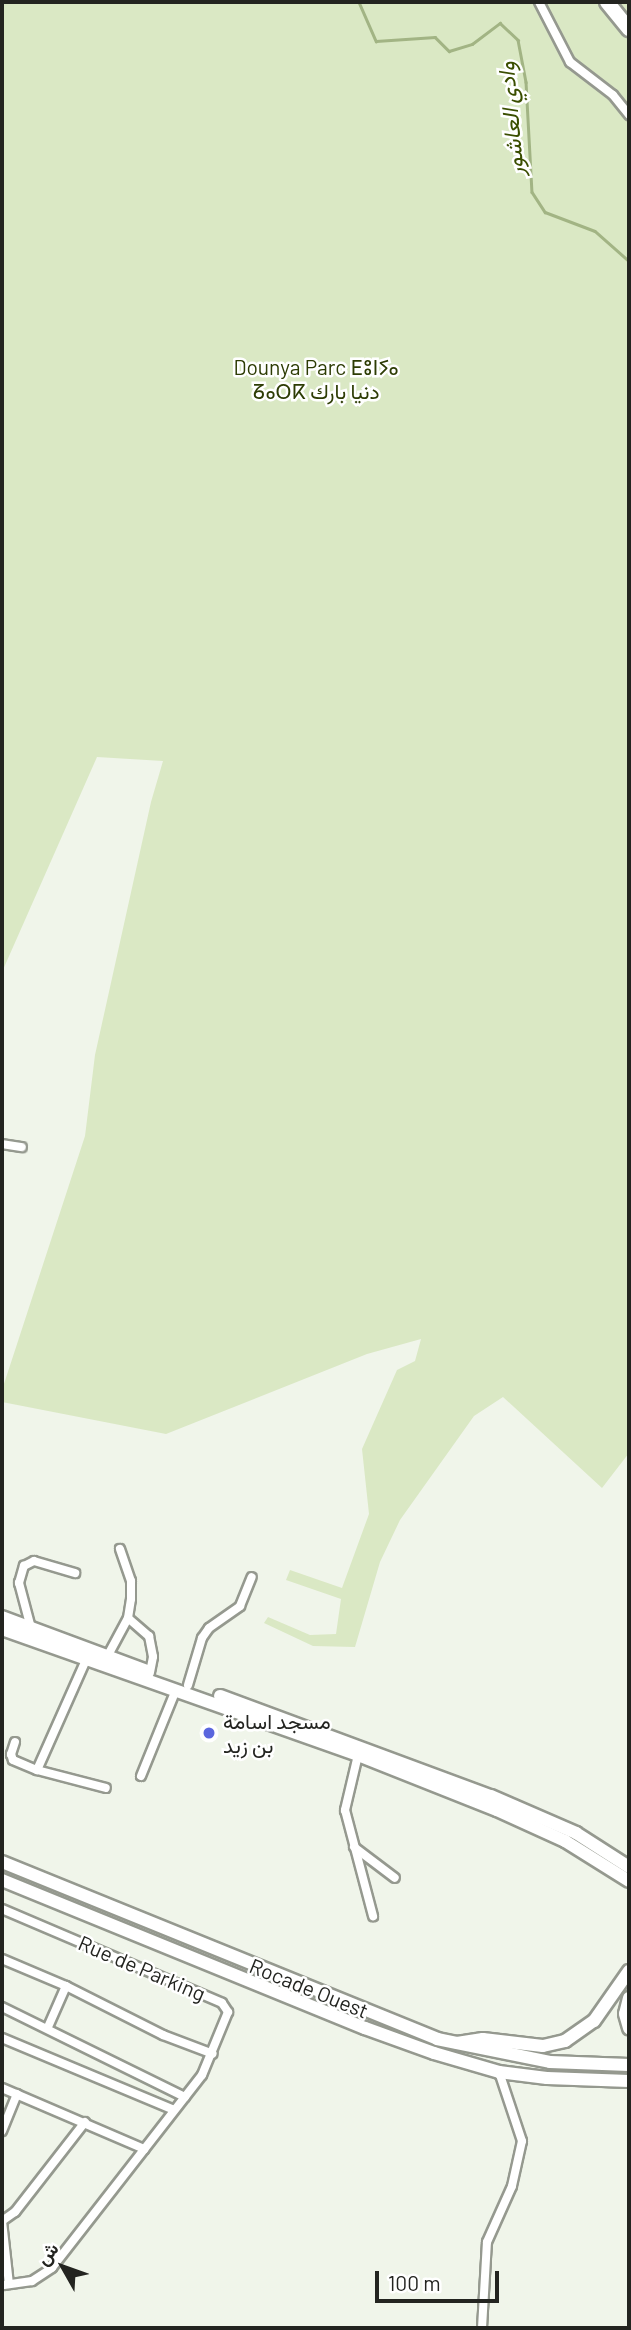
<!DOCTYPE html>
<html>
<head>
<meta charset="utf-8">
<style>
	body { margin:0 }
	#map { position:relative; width:631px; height:2330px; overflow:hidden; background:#f0f5ea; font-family:Barlow,Vazirmatn,"Noto Sans Tifinagh",sans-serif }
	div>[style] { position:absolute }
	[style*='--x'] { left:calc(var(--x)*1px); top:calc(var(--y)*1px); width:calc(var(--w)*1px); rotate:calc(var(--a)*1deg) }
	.green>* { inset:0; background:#dae8c4 }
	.stream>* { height:2.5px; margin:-1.25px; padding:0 1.25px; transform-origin:1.25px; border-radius:1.25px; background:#a2b484 }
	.roads { filter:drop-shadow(2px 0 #95998f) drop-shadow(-2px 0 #95998f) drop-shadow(0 2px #95998f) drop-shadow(0 -2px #95998f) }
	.minor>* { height:8px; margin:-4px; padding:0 4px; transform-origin:4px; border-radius:4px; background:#fff }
	.primary>* { height:12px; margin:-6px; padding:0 6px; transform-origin:6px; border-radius:6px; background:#fff }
	.trunk>* { height:12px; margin:-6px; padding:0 6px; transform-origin:6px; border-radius:6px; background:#fff }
	.motorway>* { height:14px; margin:-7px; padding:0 7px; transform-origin:7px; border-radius:7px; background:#fff }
	.dots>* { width:19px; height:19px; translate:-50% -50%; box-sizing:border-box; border:4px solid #fff; border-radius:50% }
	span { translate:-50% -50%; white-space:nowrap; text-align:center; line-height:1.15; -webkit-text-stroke:5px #fff; paint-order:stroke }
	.park-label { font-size:21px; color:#2d3c04 }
	.poi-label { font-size:21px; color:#232420 }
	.left { translate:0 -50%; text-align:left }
	.street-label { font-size:21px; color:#232420 }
	.water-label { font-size:23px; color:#3a4e00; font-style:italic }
	.frame { position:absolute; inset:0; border:4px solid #232420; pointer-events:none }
	.north { position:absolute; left:28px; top:2232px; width:70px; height:70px; -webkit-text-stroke:5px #fff; paint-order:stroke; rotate:310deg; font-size:19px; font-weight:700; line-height:28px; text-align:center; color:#232420 }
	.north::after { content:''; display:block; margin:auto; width:24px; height:32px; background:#232420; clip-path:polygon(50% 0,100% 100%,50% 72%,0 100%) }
	.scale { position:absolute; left:375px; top:2271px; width:124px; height:32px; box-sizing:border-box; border:4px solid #232420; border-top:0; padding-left:9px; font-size:21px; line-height:24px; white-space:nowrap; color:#232420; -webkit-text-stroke:5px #fff; paint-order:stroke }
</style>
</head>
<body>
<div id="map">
	<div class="green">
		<i style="clip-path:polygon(2px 2px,629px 2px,629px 1453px,602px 1488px,503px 1397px,474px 1416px,400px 1520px,380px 1562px,355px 1647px,313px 1646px,264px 1623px,268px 1617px,310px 1635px,336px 1634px,341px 1599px,286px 1580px,290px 1570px,342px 1588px,369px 1514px,362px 1449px,397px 1370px,415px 1361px,421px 1339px,367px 1354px,166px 1434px,2px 1402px,2px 1390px,85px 1136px,95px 1055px,151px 802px,163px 761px,97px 757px,2px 972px)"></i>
	</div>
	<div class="stream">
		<i style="--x:359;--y:2;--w:43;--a:66.4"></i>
		<i style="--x:376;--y:41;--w:59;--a:-3.9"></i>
		<i style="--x:435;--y:37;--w:20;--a:45"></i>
		<i style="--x:449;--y:51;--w:24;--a:-17"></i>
		<i style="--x:472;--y:44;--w:35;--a:-37"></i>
		<i style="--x:500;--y:23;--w:25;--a:43"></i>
		<i style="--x:518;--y:40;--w:43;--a:79.2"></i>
		<i style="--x:526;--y:82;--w:110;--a:86.9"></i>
		<i style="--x:532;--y:192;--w:24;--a:57"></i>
		<i style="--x:545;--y:212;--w:53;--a:20.8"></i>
		<i style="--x:595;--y:231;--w:45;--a:41.4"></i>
	</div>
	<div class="roads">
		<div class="minor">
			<i style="--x:539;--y:2;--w:68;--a:62.7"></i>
			<i style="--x:570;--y:62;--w:54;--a:37.5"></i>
			<i style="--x:613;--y:95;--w:26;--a:51"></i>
			<i style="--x:2;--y:1144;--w:20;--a:9"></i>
			<i style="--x:128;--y:1618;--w:28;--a:41"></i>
			<i style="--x:149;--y:1636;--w:21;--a:79"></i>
			<i style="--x:153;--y:1657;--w:16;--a:101"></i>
			<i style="--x:31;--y:1628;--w:47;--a:-104.9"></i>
			<i style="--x:19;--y:1583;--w:18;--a:-74"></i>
			<i style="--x:24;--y:1566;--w:11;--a:-27"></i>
			<i style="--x:34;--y:1561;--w:43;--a:16.3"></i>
			<i style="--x:107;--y:1657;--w:44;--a:-61.7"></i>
			<i style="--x:128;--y:1618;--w:19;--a:-81"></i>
			<i style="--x:131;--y:1599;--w:18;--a:-90"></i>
			<i style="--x:131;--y:1581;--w:34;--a:-109"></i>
			<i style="--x:188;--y:1685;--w:49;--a:-73.4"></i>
			<i style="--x:202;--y:1638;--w:12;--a:-55"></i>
			<i style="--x:209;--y:1628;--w:38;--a:-35"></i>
			<i style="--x:240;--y:1606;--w:31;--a:-68"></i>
			<i style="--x:15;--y:1742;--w:13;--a:108"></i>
			<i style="--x:11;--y:1754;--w:6;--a:72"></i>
			<i style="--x:13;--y:1760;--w:26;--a:23"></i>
			<i style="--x:37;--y:1770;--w:71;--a:14.6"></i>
			<i style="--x:358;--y:1755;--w:57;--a:103.3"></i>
			<i style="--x:345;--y:1810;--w:110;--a:75.2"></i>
			<i style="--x:37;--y:1770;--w:120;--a:-66"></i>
			<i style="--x:141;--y:1776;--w:93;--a:-67.9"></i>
			<i style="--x:354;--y:1847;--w:51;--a:37.1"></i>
			<i style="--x:2;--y:1909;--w:239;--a:23.1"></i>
			<i style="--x:222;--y:2003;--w:11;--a:56"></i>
			<i style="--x:228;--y:2012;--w:68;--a:112.4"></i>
			<i style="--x:202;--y:2075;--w:244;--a:127.9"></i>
			<i style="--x:52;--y:2268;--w:24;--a:147"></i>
			<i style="--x:32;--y:2281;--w:30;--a:172"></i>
			<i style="--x:2;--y:1959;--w:69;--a:22.9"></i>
			<i style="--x:66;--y:1986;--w:109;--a:26.8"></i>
			<i style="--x:163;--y:2035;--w:53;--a:20.8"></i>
			<i style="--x:2;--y:2007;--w:204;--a:26.2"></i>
			<i style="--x:48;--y:2027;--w:45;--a:-66.3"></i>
			<i style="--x:2;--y:2038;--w:186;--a:22.7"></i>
			<i style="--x:2;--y:2088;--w:155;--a:23.2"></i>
			<i style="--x:2;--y:2131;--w:40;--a:-68"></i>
			<i style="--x:2;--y:2221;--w:16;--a:-35"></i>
			<i style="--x:15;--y:2212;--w:114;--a:-52.1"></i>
			<i style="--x:2;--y:2221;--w:63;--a:83.7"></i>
			<i style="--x:482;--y:2328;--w:86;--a:-86.7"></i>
			<i style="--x:487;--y:2242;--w:61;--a:-65.9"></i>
			<i style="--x:512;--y:2186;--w:46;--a:-77.5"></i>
			<i style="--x:522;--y:2141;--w:73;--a:-108.4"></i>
		</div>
		<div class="primary">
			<i style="--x:2;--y:1617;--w:155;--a:20.4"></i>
			<i style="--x:2;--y:1629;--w:378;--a:19.5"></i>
			<i style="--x:358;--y:1755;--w:149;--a:21.6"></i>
			<i style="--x:497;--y:1810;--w:75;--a:24.5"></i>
			<i style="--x:565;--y:1841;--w:75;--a:32"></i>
			<i style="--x:220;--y:1696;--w:289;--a:20.3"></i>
			<i style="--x:491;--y:1796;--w:93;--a:23.5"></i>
			<i style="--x:576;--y:1833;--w:63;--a:32.7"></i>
			<i style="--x:629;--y:1998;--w:16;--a:104"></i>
			<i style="--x:625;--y:2014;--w:15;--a:74"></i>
			<i style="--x:457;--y:2043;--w:26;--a:-9"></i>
			<i style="--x:483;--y:2039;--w:60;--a:6.7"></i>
			<i style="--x:543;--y:2046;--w:23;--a:-13"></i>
			<i style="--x:565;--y:2041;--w:35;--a:-35"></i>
			<i style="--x:594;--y:2021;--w:61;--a:-55"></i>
		</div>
		<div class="trunk">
			<i style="--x:2;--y:1862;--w:470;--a:22.1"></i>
			<i style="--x:437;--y:2039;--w:115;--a:11.5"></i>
			<i style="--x:550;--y:2062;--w:79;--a:2.2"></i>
			<i style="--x:2;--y:1880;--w:392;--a:22.2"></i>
			<i style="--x:365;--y:2028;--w:73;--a:19.9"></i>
			<i style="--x:434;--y:2053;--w:68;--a:16.3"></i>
			<i style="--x:499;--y:2072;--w:48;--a:7.1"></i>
			<i style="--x:547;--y:2078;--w:82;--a:2.1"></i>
		</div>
		<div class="motorway">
			<i style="--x:607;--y:2;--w:35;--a:51"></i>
		</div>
	</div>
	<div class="dots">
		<i style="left:209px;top:1733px;background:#5b66de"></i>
	</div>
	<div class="park-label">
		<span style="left:316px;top:379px">Dounya Parc ⴹⵓⵏⵢⴰ<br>ⵒⴰⵔⴽ دنيا بارك</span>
	</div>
	<div class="poi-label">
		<span class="left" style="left:223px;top:1733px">مسجد اسامة<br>بن زيد</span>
	</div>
	<div class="street-label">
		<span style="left:142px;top:1968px;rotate:23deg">Rue de Parking</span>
		<span style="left:309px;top:1988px;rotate:22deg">Rocade Ouest</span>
	</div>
	<div class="water-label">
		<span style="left:510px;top:119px;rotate:-95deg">وادي العاشور</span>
	</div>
	<div class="frame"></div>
	<div class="north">ش</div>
	<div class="scale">100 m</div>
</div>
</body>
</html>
